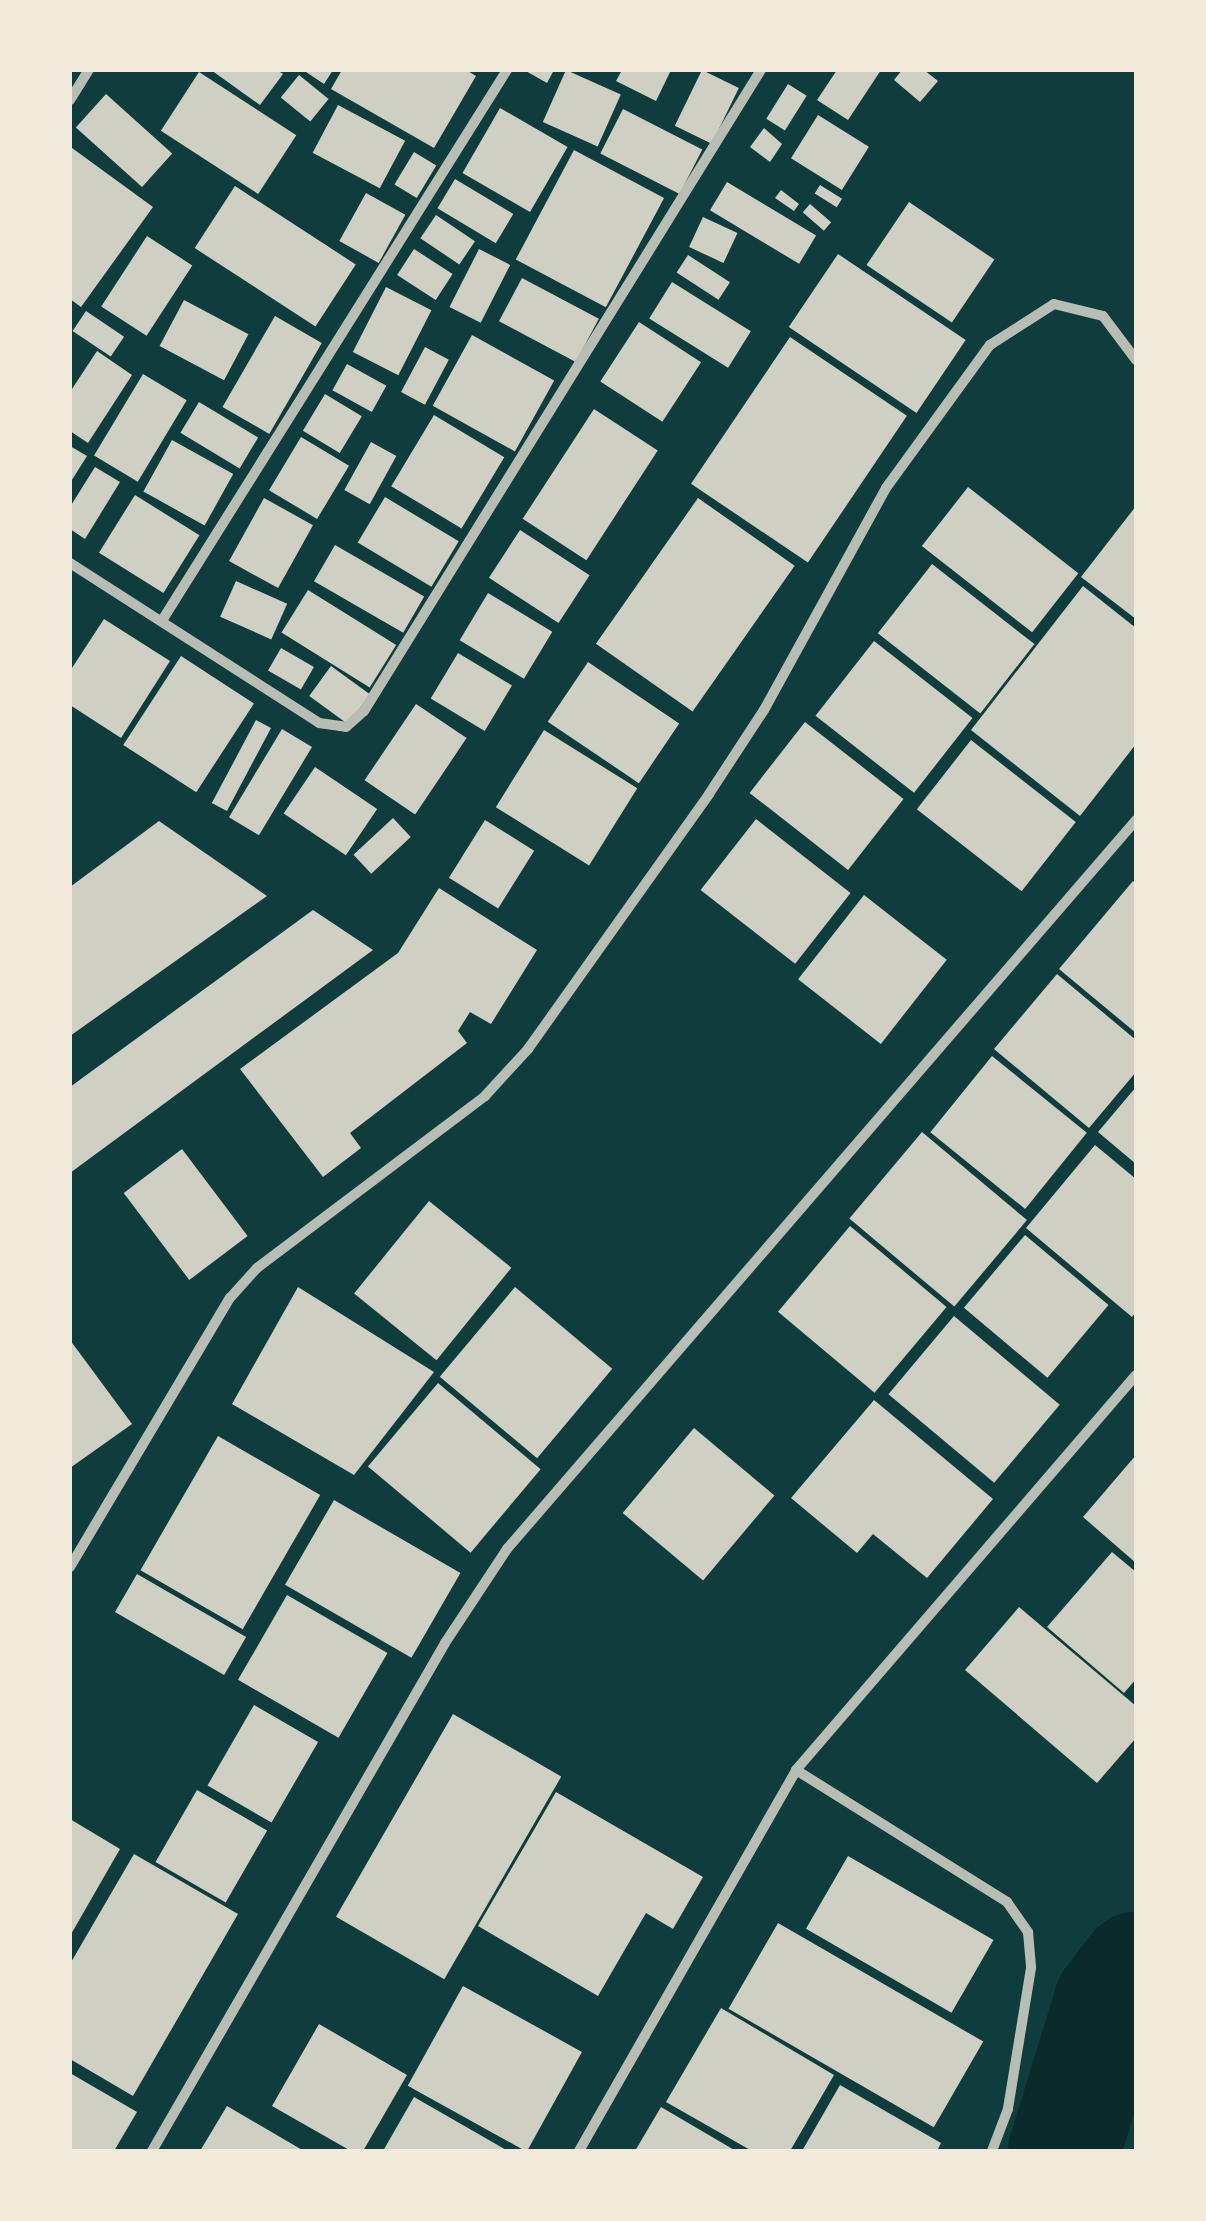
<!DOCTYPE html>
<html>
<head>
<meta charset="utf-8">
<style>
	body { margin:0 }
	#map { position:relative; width:1206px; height:2221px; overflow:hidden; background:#0f3d3e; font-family:"Sofia Sans Condensed",sans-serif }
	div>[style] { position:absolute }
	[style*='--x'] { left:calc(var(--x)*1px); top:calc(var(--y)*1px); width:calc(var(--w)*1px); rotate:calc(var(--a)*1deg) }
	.river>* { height:112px; margin:-56px; padding:0 56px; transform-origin:56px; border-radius:56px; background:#0a2a2b }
	.building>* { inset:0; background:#cfcfc3; transform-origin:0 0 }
	.minor>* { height:10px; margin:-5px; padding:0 5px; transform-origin:5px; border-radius:5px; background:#b8beb3 }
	span { translate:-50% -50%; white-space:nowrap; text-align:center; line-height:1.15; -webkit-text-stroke:8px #f1e9da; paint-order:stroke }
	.frame { position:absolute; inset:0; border:72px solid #f1e9da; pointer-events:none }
</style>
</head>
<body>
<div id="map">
	<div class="river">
		<i style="--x:1064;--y:2151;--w:156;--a:-72.8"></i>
		<i style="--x:1110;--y:2002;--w:43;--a:-52.6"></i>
	</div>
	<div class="building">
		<i style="clip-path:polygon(211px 70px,277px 70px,283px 74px,260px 105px)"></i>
		<i style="clip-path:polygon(303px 70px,333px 70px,324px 84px)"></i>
		<i style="clip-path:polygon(342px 70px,466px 70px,476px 76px,434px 148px,331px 89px)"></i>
		<i style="clip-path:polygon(524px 70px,554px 70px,547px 83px)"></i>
		<i style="left:566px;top:70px;width:60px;height:57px;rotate:24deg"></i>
		<i style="clip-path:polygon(622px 70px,671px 70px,656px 101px,616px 81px)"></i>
		<i style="left:702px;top:70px;width:41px;height:62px;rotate:26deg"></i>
		<i style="clip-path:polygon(837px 70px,881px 70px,848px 120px,817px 100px)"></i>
		<i style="clip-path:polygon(902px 70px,924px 70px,938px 81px,920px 102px,894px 80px)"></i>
		<i style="left:199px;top:72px;width:116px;height:70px;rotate:33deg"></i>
		<i style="left:299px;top:75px;width:38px;height:29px;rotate:39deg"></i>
		<i style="left:788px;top:84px;width:22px;height:41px;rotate:32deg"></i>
		<i style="left:106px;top:94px;width:89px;height:45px;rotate:42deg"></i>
		<i style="left:338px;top:105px;width:76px;height:54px;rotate:28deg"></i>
		<i style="left:500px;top:108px;width:78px;height:75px;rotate:30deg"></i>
		<i style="left:623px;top:109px;width:89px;height:50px;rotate:27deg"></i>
		<i style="left:818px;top:115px;width:60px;height:51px;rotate:32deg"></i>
		<i style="clip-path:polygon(764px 128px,782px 144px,770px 162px,750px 147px)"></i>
		<i style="clip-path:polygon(72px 148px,153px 207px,81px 307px,70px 299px)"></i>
		<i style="left:574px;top:150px;width:102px;height:124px;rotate:28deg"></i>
		<i style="left:414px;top:152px;width:26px;height:38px;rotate:31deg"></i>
		<i style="left:455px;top:179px;width:68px;height:34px;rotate:31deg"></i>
		<i style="left:727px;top:182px;width:104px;height:33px;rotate:31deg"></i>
		<i style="left:820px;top:185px;width:26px;height:10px;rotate:32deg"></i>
		<i style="left:235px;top:186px;width:144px;height:74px;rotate:33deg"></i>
		<i style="clip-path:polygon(781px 190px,799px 204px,794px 211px,775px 198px)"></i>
		<i style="left:366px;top:193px;width:45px;height:55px;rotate:29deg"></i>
		<i style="left:909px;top:202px;width:103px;height:76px;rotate:34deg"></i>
		<i style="left:810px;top:204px;width:28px;height:11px;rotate:41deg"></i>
		<i style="left:436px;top:215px;width:47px;height:28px;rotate:34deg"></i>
		<i style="left:703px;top:217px;width:38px;height:33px;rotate:25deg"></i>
		<i style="left:147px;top:236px;width:54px;height:84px;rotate:33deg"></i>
		<i style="left:414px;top:249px;width:46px;height:31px;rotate:33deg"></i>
		<i style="left:479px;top:249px;width:35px;height:65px;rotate:27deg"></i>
		<i style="left:838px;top:254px;width:154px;height:88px;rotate:34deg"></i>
		<i style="left:688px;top:255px;width:50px;height:21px;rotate:33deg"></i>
		<i style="left:522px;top:278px;width:87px;height:49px;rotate:28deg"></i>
		<i style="left:672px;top:282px;width:93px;height:43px;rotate:32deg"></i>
		<i style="left:386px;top:287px;width:51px;height:73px;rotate:27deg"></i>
		<i style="left:184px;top:300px;width:73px;height:52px;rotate:28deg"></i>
		<i style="left:86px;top:311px;width:46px;height:24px;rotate:34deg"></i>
		<i style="left:275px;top:316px;width:54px;height:105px;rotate:30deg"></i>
		<i style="left:639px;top:322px;width:74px;height:71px;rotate:33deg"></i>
		<i style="left:472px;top:335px;width:94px;height:81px;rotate:29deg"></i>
		<i style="left:790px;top:337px;width:141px;height:177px;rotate:34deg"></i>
		<i style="left:425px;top:347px;width:27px;height:51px;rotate:28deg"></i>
		<i style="clip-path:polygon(97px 351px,132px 375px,88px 443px,70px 431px,70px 392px)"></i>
		<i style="left:347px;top:364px;width:45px;height:30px;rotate:29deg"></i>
		<i style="left:143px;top:374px;width:51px;height:95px;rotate:31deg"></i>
		<i style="left:325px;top:394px;width:43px;height:43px;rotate:31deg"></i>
		<i style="left:199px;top:402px;width:69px;height:36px;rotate:31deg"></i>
		<i style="left:594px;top:409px;width:76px;height:131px;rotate:33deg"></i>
		<i style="left:434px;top:415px;width:82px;height:83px;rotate:31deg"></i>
		<i style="left:301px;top:437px;width:56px;height:62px;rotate:31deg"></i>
		<i style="left:172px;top:440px;width:70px;height:59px;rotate:29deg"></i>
		<i style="left:371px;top:442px;width:29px;height:55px;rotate:29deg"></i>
		<i style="clip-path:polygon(70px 446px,87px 456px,70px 483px)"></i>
		<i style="clip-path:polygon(95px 467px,120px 482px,85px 539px,70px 529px,70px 507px)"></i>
		<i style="left:968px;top:487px;width:140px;height:75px;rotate:38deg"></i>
		<i style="left:135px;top:495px;width:76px;height:68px;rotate:32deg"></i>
		<i style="left:385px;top:497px;width:86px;height:53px;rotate:31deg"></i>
		<i style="left:264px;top:498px;width:56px;height:72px;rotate:29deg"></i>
		<i style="left:698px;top:498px;width:118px;height:178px;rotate:35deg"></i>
		<i style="clip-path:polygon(1136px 506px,1136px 619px,1081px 577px)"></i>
		<i style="left:520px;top:530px;width:83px;height:57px;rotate:33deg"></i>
		<i style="left:335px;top:545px;width:103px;height:42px;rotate:30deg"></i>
		<i style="left:932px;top:564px;width:130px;height:88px;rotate:38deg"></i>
		<i style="left:236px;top:581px;width:56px;height:39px;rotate:24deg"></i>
		<i style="clip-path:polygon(1083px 586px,1136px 628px,1136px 744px,1080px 816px,971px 730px)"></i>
		<i style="left:308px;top:590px;width:104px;height:50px;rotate:32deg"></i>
		<i style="left:488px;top:593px;width:75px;height:55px;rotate:31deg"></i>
		<i style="clip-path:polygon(104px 619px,170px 661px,121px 738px,70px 705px,70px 671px)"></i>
		<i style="left:874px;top:641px;width:125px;height:95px;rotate:38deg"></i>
		<i style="left:281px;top:648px;width:38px;height:26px;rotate:30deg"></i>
		<i style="left:458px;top:653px;width:63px;height:53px;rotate:31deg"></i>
		<i style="left:181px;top:656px;width:87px;height:106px;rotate:33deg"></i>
		<i style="left:588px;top:662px;width:110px;height:72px;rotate:34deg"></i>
		<i style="left:331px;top:666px;width:48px;height:37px;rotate:36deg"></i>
		<i style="left:416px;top:704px;width:61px;height:92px;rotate:34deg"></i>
		<i style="left:256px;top:720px;width:17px;height:94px;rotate:28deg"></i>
		<i style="left:805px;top:722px;width:125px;height:90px;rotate:38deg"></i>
		<i style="left:282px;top:729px;width:35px;height:103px;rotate:31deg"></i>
		<i style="left:544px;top:730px;width:110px;height:91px;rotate:32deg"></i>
		<i style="left:971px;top:740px;width:133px;height:88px;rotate:38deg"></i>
		<i style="left:315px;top:767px;width:75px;height:56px;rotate:34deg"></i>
		<i style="left:393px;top:818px;width:26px;height:54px;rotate:47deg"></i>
		<i style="left:756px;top:819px;width:120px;height:90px;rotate:38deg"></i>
		<i style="left:485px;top:820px;width:58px;height:68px;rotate:32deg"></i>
		<i style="clip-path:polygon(159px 821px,267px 896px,70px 1036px,70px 887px)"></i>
		<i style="clip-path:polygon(1133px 881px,1136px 884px,1136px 1033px,1059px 969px)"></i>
		<i style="clip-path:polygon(439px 888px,537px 950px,491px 1024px,470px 1012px,458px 1031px,467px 1043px,350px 1133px,361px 1148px,323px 1177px,240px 1069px,398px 953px)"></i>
		<i style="left:864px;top:895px;width:105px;height:107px;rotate:38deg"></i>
		<i style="clip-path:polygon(313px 910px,373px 950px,70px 1173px,70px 1087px)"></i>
		<i style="clip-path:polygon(1057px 974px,1136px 1040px,1136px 1072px,1089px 1128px,994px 1049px)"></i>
		<i style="left:992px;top:1056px;width:122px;height:98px;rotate:39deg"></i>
		<i style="clip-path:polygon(1136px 1087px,1136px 1164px,1098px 1132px)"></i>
		<i style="left:922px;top:1132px;width:137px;height:113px;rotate:40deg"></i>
		<i style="clip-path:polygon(1095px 1145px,1136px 1179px,1136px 1312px,1132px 1317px,1026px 1228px)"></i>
		<i style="left:182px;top:1149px;width:109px;height:73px;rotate:53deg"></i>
		<i style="left:429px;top:1201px;width:106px;height:119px;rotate:39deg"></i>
		<i style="left:850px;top:1226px;width:126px;height:112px;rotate:40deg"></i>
		<i style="left:1025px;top:1235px;width:109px;height:95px;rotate:40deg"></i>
		<i style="clip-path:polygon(298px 1287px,434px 1372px,354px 1475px,232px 1404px)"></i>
		<i style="left:515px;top:1287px;width:127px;height:117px;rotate:40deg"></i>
		<i style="left:954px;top:1316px;width:138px;height:102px;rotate:40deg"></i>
		<i style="clip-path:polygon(70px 1340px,132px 1424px,70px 1468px)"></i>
		<i style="left:438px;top:1383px;width:134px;height:109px;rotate:40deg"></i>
		<i style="clip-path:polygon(874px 1400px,993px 1499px,927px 1578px,873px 1534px,857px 1553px,791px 1498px)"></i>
		<i style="left:694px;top:1428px;width:105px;height:111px;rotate:40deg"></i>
		<i style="left:218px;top:1436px;width:118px;height:155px;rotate:30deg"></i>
		<i style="clip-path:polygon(1136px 1455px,1136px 1563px,1083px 1517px)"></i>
		<i style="left:334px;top:1500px;width:146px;height:98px;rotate:30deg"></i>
		<i style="clip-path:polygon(1112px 1552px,1136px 1572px,1136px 1679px,1124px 1693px,1047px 1627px)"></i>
		<i style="left:137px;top:1574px;width:126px;height:44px;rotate:30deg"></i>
		<i style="left:287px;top:1595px;width:116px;height:98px;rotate:30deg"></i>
		<i style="clip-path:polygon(1019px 1607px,1136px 1706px,1136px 1738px,1097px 1783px,965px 1670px)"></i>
		<i style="left:254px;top:1705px;width:74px;height:93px;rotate:30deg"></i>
		<i style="left:453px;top:1714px;width:125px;height:234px;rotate:30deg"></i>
		<i style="left:197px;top:1790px;width:81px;height:83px;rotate:30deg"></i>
		<i style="clip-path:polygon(556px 1792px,703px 1877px,673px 1929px,646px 1913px,598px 1996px,478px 1926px)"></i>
		<i style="clip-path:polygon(70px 1819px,120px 1849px,70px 1936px)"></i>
		<i style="clip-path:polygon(134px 1854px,238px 1914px,133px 2096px,70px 2059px,70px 1964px)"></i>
		<i style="left:848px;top:1856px;width:168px;height:84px;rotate:30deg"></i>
		<i style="left:778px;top:1923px;width:237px;height:99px;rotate:30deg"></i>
		<i style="left:463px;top:1986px;width:136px;height:114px;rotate:29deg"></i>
		<i style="clip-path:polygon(721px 2008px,834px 2075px,790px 2151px,752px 2151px,666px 2102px)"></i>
		<i style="clip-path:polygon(319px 2024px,407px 2075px,363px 2151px,351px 2151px,272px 2106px)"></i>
		<i style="clip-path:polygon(70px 2073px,137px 2112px,114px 2151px,70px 2151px)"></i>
		<i style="clip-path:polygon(840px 2085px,941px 2143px,937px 2151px,802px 2151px)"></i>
		<i style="clip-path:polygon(414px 2097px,508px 2151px,383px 2151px)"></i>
		<i style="clip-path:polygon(227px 2106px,304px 2151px,200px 2151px)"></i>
		<i style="clip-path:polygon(661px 2107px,736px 2151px,635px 2151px)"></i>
	</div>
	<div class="minor">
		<i style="--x:70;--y:100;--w:36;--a:-58"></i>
		<i style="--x:70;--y:563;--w:296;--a:32.7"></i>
		<i style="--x:319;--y:723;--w:27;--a:8"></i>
		<i style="--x:346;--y:727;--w:24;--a:-42"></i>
		<i style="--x:364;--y:711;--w:754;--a:-58.23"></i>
		<i style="--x:163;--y:619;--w:648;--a:-57.93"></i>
		<i style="--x:70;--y:1567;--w:313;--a:-59.3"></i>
		<i style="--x:230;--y:1298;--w:40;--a:-48"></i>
		<i style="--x:257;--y:1268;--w:286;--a:-37"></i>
		<i style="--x:485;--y:1096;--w:64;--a:-47.5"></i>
		<i style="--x:528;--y:1049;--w:313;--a:-54.6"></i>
		<i style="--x:709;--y:794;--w:100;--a:-56.8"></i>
		<i style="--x:764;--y:710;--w:253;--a:-61.2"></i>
		<i style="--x:886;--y:488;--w:177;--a:-54"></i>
		<i style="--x:990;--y:345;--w:76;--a:-32.6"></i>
		<i style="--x:1054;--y:304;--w:50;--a:13.8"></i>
		<i style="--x:1103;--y:316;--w:55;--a:53.1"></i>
		<i style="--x:796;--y:1770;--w:249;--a:32"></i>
		<i style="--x:1007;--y:1902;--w:37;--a:55"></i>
		<i style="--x:1028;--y:1932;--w:36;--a:85"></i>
		<i style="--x:1031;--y:1968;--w:143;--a:99.3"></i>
		<i style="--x:1008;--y:2109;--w:45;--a:110.9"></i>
		<i style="--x:152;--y:2151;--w:586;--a:-60.02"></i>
		<i style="--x:445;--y:1643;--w:113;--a:-56.6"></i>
		<i style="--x:507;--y:1549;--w:963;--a:-49.21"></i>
		<i style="--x:579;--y:2151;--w:438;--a:-60.3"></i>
		<i style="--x:796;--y:1770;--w:521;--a:-49.28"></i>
	</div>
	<div class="frame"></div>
</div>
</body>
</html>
